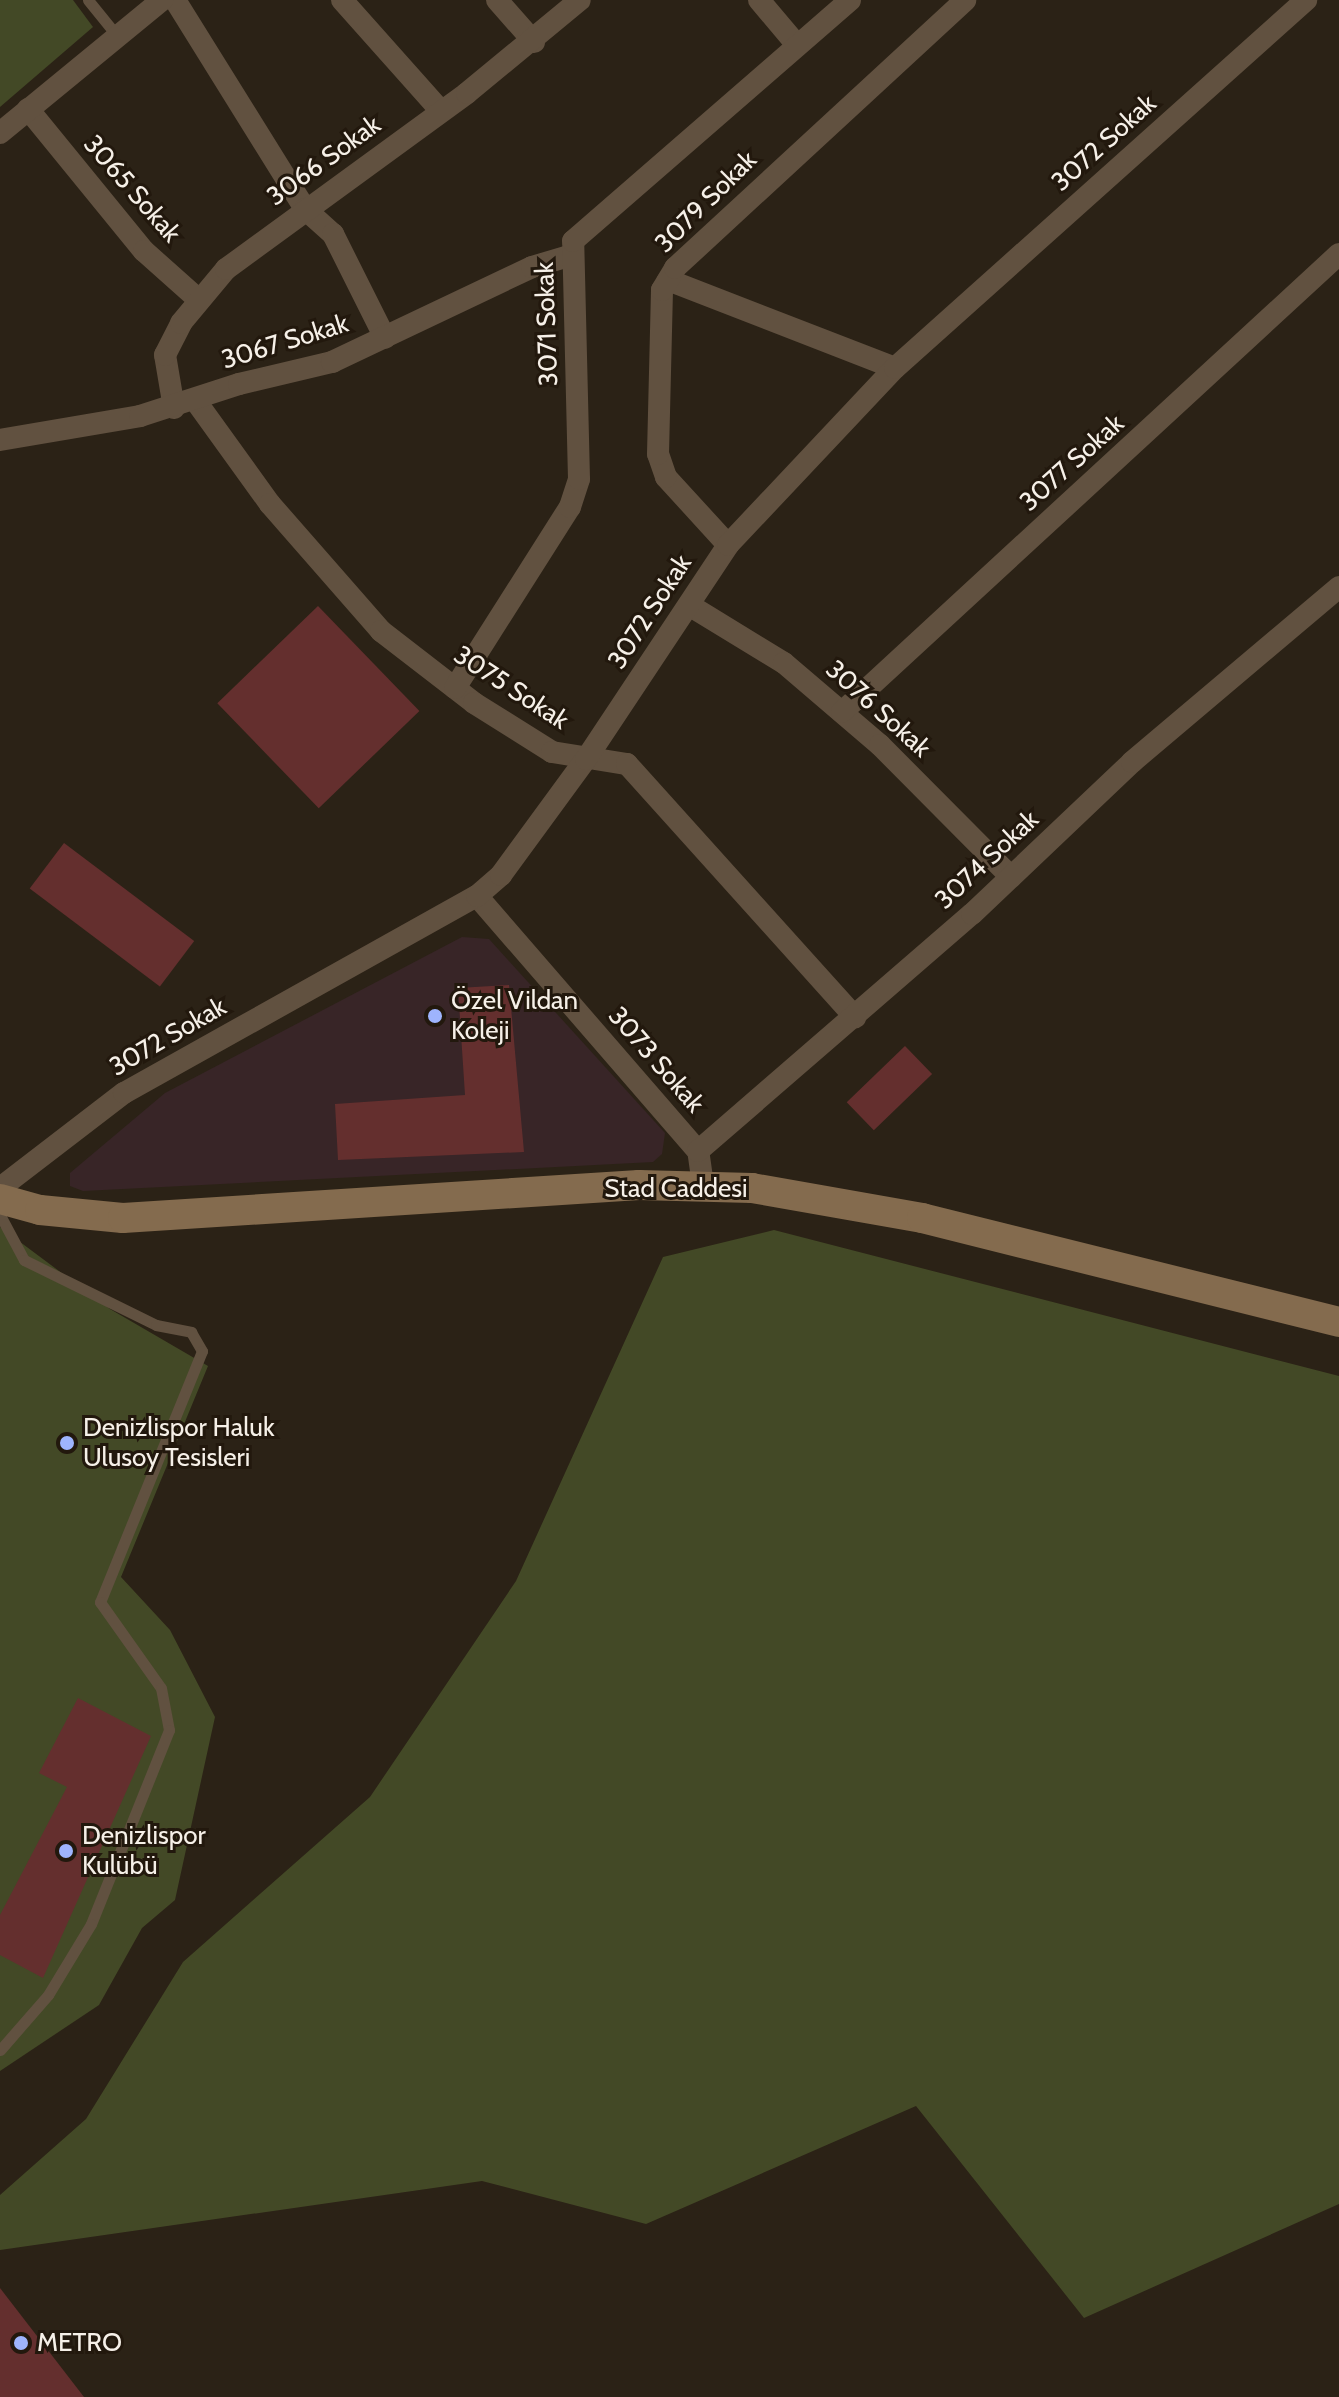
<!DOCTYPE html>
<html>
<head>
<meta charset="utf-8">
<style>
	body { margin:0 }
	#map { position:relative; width:1339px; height:2397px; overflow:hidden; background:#2b2216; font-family:Cabin,sans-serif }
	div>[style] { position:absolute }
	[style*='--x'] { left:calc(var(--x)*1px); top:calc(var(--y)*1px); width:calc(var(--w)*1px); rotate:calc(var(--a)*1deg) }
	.education>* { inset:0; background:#382527 }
	.green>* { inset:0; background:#434926 }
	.building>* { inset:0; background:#642f2e; transform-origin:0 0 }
	.lane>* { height:11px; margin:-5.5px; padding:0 5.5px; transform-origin:5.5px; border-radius:5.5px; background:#615140 }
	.street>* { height:22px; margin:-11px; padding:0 11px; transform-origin:11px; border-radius:11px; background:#615140 }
	.secondary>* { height:30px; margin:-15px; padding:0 15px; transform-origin:15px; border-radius:15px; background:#846b4e }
	.dots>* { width:22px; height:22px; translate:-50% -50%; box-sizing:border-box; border:4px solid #22180d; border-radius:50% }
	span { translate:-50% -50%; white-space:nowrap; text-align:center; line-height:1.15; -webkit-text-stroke:6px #22180d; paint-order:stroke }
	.street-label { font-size:26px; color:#f6f0e8 }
	.poi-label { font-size:26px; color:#f6f0e8 }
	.left { translate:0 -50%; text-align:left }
</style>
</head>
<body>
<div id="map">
	<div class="education">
		<i style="clip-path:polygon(462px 937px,489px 939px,665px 1133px,662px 1154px,653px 1162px,83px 1191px,70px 1186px,70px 1173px,165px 1093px)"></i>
	</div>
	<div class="green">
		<i style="clip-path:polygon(0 0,73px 0,93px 27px,0 107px)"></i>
		<i style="clip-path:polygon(0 1227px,110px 1309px,208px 1366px,121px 1577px,170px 1630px,215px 1717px,175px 1900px,142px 1928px,99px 2005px,0 2071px)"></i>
		<i style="clip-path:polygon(774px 1230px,1339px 1376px,1339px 2204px,1084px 2318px,916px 2106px,646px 2224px,482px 2181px,0 2250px,0 2195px,86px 2119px,183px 1962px,370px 1797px,516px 1581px,663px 1257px)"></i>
	</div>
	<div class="building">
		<i style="left:318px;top:606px;width:146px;height:140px;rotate:46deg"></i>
		<i style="left:64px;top:843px;width:163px;height:57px;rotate:37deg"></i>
		<i style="clip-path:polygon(509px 985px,524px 1152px,338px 1160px,335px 1104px,465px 1095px,458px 988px)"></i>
		<i style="left:905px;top:1046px;width:39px;height:81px;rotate:46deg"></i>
		<i style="clip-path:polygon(78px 1698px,151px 1736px,43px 1978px,0 1955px,0 1915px,67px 1787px,39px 1773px)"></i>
		<i style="clip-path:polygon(0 2288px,84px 2397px,0 2397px)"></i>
	</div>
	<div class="lane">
		<i style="--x:88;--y:0;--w:48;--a:51"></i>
		<i style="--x:0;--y:1215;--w:51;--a:61.9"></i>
		<i style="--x:24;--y:1260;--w:147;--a:26.2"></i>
		<i style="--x:156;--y:1325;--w:36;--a:11"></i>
		<i style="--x:191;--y:1332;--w:22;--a:60"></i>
		<i style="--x:202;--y:1351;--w:271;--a:112.1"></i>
		<i style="--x:100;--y:1602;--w:105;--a:54.7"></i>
		<i style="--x:161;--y:1688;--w:43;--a:79.2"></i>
		<i style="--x:169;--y:1730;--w:209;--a:111.9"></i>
		<i style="--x:91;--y:1924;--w:83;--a:121.2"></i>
		<i style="--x:48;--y:1995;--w:73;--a:131.1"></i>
	</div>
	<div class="street">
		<i style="--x:175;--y:0;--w:246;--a:58.1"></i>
		<i style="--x:305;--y:209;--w:38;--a:42"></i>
		<i style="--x:333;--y:234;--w:116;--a:63.4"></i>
		<i style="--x:342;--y:0;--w:149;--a:48.3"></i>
		<i style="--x:497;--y:0;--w:56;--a:48.6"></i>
		<i style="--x:759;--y:0;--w:59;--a:49.8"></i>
		<i style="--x:28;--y:109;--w:183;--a:50.8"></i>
		<i style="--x:144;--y:251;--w:74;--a:41.7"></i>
		<i style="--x:0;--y:133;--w:210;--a:-39.4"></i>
		<i style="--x:668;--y:280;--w:243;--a:21.2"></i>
		<i style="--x:195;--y:400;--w:128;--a:54.2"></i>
		<i style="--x:270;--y:504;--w:169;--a:48.8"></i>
		<i style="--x:381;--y:631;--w:118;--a:37.7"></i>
		<i style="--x:474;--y:703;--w:92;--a:32.1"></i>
		<i style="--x:552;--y:752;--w:76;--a:9.1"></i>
		<i style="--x:627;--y:764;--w:341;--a:48"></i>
		<i style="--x:174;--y:408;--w:54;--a:-99.6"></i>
		<i style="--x:165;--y:355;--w:36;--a:-63"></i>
		<i style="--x:181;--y:323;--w:70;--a:-50.2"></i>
		<i style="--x:226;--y:269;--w:298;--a:-36.1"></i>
		<i style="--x:467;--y:93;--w:146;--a:-39.5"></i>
		<i style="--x:0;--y:440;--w:142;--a:-9.7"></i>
		<i style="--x:140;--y:416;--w:104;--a:-17.9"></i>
		<i style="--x:239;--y:384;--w:96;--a:-13.3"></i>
		<i style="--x:332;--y:362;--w:221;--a:-25.4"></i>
		<i style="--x:532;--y:267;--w:42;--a:-16.7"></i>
		<i style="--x:728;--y:545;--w:92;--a:-132.4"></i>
		<i style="--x:666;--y:477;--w:24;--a:-109"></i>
		<i style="--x:658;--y:454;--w:164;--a:-88.6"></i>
		<i style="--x:662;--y:290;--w:26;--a:-59"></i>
		<i style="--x:675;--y:268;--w:395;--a:-42.7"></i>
		<i style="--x:689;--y:605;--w:111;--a:31.4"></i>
		<i style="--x:784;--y:663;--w:126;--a:40.5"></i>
		<i style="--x:880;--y:745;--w:186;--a:45.2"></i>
		<i style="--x:455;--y:688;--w:214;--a:-57.6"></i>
		<i style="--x:570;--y:507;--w:29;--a:-72"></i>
		<i style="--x:579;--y:479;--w:238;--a:-91.4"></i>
		<i style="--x:573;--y:241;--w:367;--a:-41"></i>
		<i style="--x:842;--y:712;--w:676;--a:-42.66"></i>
		<i style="--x:477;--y:896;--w:337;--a:49.1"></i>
		<i style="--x:703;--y:1185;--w:34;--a:-98"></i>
		<i style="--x:698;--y:1151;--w:362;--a:-40.9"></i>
		<i style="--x:972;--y:914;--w:221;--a:-43.5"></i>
		<i style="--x:1132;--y:762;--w:271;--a:-40.2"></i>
		<i style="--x:0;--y:1188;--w:156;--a:-37.5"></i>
		<i style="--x:124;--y:1093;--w:404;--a:-29.2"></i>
		<i style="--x:477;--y:896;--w:32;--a:-41"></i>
		<i style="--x:501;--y:875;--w:144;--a:-53.8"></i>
		<i style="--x:586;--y:759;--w:257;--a:-56.4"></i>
		<i style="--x:728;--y:545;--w:243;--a:-46.7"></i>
		<i style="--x:895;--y:368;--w:552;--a:-41.84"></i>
	</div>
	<div class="secondary">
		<i style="--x:0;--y:1199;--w:41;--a:15.4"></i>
		<i style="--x:40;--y:1210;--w:83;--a:5.5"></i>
		<i style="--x:123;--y:1218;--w:517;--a:-3.66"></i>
		<i style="--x:639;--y:1185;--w:113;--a:1.5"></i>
		<i style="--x:752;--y:1188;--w:173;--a:10"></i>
		<i style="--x:922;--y:1218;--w:430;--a:14"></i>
	</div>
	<div class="dots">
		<i style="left:435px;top:1016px;background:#9eb4fd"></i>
		<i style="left:67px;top:1443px;background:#9eb4fd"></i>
		<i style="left:66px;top:1851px;background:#9eb4fd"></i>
		<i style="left:21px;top:2343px;background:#9eb4fd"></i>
	</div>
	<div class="street-label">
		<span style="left:1104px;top:143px;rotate:-42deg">3072 Sokak</span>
		<span style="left:324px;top:161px;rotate:-36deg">3066 Sokak</span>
		<span style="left:132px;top:189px;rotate:49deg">3065 Sokak</span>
		<span style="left:706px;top:202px;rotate:-45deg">3079 Sokak</span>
		<span style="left:547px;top:324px;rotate:-92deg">3071 Sokak</span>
		<span style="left:285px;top:342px;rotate:-17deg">3067 Sokak</span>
		<span style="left:1072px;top:463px;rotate:-42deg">3077 Sokak</span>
		<span style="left:650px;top:612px;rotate:-57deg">3072 Sokak</span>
		<span style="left:511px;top:688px;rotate:33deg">3075 Sokak</span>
		<span style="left:878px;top:709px;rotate:42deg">3076 Sokak</span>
		<span style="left:987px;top:860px;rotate:-43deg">3074 Sokak</span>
		<span style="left:168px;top:1037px;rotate:-30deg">3072 Sokak</span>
		<span style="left:656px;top:1060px;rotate:49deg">3073 Sokak</span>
		<span style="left:676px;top:1189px">Stad Caddesi</span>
	</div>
	<div class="poi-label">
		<span class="left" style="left:451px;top:1016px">Özel Vildan<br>Koleji</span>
		<span class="left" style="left:83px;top:1443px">Denizlispor Haluk<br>Ulusoy Tesisleri</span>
		<span class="left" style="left:82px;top:1851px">Denizlispor<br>Kulübü</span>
		<span class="left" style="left:37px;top:2343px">METRO</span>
	</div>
</div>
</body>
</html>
